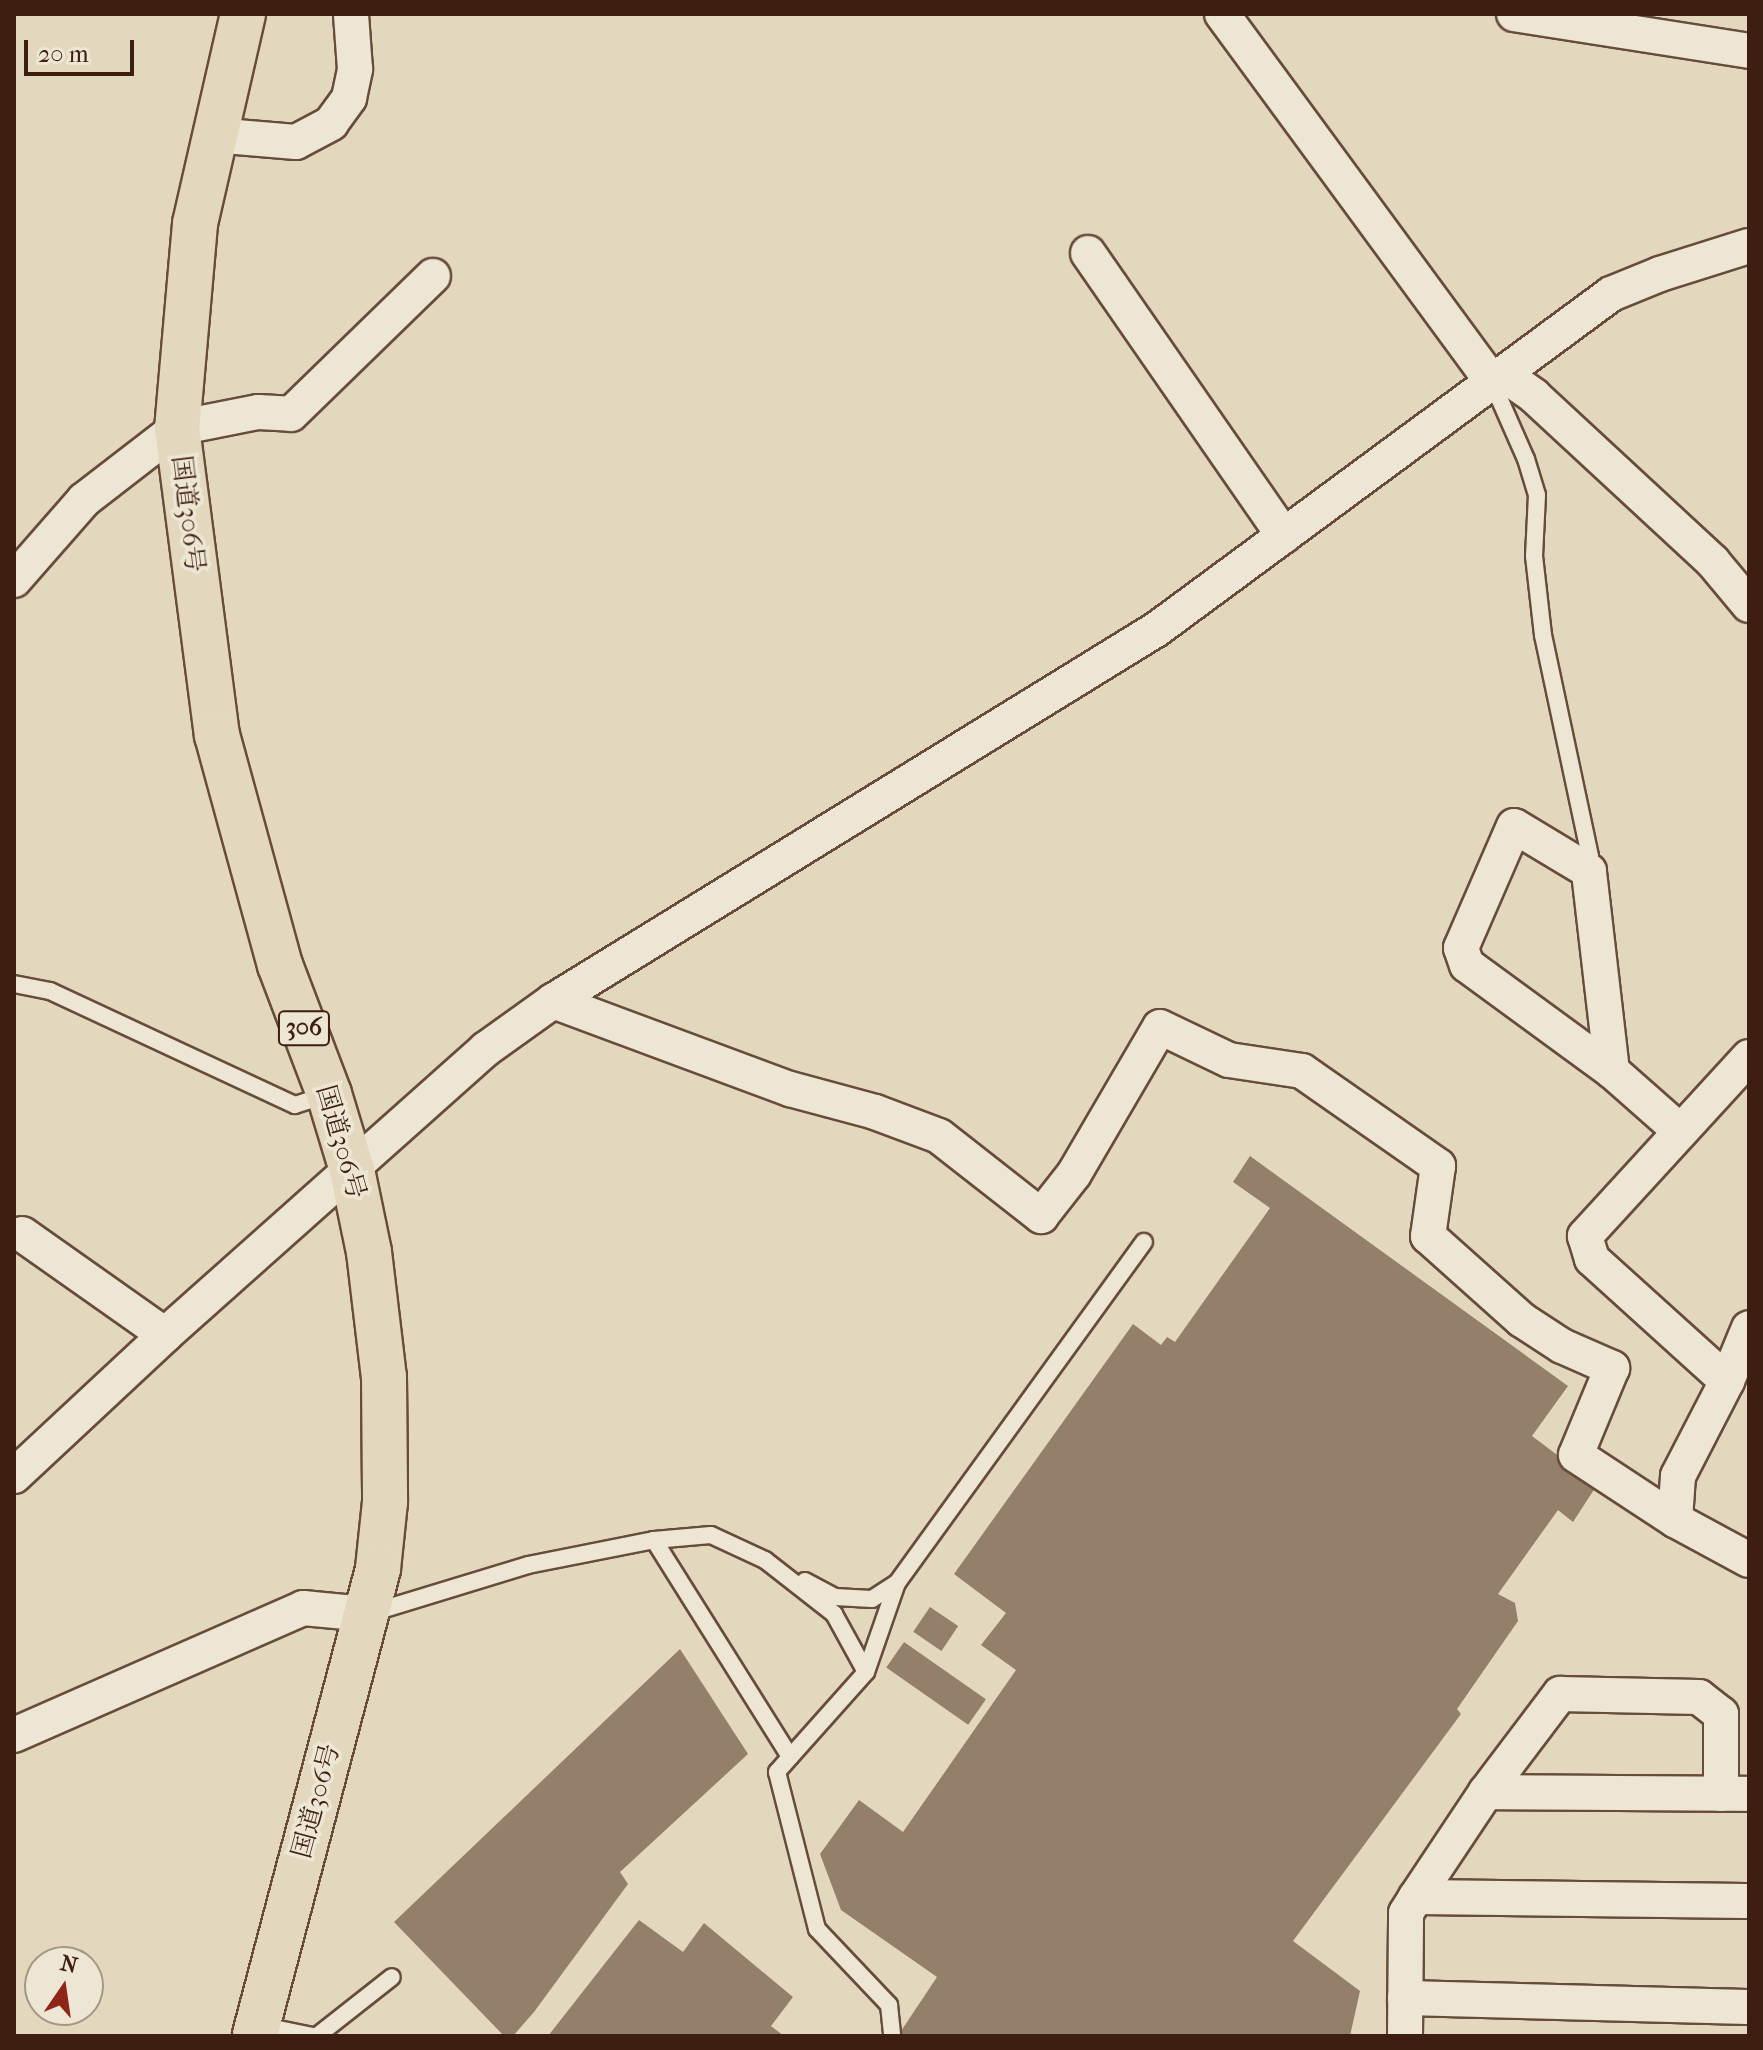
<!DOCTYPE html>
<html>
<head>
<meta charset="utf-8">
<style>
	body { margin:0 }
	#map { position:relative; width:1763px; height:2050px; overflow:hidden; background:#e3d8bd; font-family:"IM FELL French Canon","Noto Serif JP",serif }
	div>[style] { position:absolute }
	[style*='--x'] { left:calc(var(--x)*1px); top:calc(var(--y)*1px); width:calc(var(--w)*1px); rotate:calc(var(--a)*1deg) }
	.building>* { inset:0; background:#947f6a; transform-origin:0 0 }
	.roads { filter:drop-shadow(2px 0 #674c3b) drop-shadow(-2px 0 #674c3b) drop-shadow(0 2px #674c3b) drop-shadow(0 -2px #674c3b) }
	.service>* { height:16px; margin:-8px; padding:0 8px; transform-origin:8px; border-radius:8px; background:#ede6d4 }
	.minor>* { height:34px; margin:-17px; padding:0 17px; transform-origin:17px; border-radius:17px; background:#ede6d4 }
	.trunk>* { height:44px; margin:-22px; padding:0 22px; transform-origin:22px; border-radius:22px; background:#e3d8bd }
	span { translate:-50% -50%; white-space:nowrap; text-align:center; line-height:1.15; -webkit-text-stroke:7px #ede6d4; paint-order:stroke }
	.shield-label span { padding:2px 6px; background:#ede6d4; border:2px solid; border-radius:6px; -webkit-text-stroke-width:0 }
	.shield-label { font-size:24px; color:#3e1e10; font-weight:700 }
	.street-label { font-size:26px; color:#3e1e10 }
	.frame { position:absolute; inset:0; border:16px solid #3e1e10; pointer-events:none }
	.north { position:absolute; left:24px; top:1946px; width:80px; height:80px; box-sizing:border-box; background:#ede6d4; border:2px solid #a79686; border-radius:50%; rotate:13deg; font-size:22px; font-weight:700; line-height:32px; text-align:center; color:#3e1e10 }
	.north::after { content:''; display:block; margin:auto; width:28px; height:36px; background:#8f2418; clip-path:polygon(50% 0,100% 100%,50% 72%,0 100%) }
	.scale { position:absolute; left:24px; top:40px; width:110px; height:36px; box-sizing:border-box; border:4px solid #3e1e10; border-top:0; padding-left:10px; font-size:24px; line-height:28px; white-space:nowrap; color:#3e1e10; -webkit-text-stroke:6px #ede6d4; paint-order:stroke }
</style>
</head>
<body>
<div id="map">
	<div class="building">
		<i style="clip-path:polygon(1250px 1156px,1568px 1386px,1532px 1436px,1597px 1485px,1573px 1522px,1558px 1510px,1498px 1594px,1515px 1603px,1518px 1621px,1457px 1709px,1461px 1714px,1293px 1941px,1360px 1991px,1350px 2036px,902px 2036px,899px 2034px,937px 1977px,841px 1910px,820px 1854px,859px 1800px,903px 1832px,1016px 1670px,981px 1645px,1006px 1613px,954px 1574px,1133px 1324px,1161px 1345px,1167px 1337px,1175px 1342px,1270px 1208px,1233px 1182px)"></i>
		<i style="left:930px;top:1607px;width:34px;height:30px;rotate:34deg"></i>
		<i style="left:904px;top:1642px;width:100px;height:31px;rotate:35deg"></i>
		<i style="clip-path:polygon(680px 1649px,748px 1754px,620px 1872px,628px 1884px,534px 2012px,513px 2036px,504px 2036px,394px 1922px)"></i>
		<i style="clip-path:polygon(639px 1920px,683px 1952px,704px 1923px,793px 1997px,771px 2026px,784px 2036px,548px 2036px)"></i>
	</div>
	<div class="roads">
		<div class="service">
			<i style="--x:1492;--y:382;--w:84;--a:66.2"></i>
			<i style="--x:1526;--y:459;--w:38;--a:73"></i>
			<i style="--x:1537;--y:495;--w:61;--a:92.8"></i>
			<i style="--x:1534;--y:556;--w:80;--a:83.5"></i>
			<i style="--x:1543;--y:635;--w:226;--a:78"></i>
			<i style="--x:1590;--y:856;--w:13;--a:94"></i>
			<i style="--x:14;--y:984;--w:37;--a:11"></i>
			<i style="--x:50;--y:991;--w:270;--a:25"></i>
			<i style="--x:295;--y:1105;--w:36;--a:-18"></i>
			<i style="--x:654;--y:1540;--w:256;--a:57.9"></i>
			<i style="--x:805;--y:1581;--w:34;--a:28"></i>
			<i style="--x:835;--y:1597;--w:37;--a:3"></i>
			<i style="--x:872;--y:1599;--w:30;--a:-33"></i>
			<i style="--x:897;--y:1583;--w:421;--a:-54.1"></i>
			<i style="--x:371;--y:1613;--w:164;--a:-17"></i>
			<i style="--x:528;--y:1565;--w:128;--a:-11.2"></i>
			<i style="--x:654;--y:1540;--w:57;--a:-5"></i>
			<i style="--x:711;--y:1535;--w:60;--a:24.8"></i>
			<i style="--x:765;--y:1560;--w:88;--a:38"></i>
			<i style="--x:834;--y:1614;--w:66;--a:61.1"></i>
			<i style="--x:866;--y:1672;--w:134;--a:131.7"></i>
			<i style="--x:777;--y:1772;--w:162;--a:75.7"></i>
			<i style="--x:817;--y:1929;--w:105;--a:46.5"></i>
			<i style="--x:889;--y:2005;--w:31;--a:84"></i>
			<i style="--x:866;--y:1672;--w:94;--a:-70.8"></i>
			<i style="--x:259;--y:2025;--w:55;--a:11.5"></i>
			<i style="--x:317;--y:2036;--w:95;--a:-38.2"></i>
		</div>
		<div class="minor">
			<i style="--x:1222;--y:14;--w:456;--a:53.7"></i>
			<i style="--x:1514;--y:14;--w:238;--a:8.9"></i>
			<i style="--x:213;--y:135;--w:83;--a:4.8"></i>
			<i style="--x:296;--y:142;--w:40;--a:-28"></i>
			<i style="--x:331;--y:123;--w:31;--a:-54"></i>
			<i style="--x:349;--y:98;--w:30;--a:-78"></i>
			<i style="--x:355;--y:69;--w:55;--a:-94.2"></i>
			<i style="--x:1088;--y:253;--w:344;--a:55.3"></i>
			<i style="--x:1503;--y:374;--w:38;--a:35"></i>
			<i style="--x:1534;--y:396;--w:244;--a:42.8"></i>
			<i style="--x:1713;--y:562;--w:56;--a:50.1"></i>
			<i style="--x:14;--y:580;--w:106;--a:-48.8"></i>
			<i style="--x:84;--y:500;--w:118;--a:-37.7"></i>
			<i style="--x:177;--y:428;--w:83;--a:-11.2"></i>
			<i style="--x:258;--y:412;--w:33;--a:3"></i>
			<i style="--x:291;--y:414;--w:198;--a:-44.2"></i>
			<i style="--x:553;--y:1001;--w:253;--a:20.4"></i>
			<i style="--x:790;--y:1089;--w:88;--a:15.1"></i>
			<i style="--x:875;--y:1112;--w:68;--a:20.6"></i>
			<i style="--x:939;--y:1136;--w:130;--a:38.1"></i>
			<i style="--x:1041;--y:1216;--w:53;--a:-51.8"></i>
			<i style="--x:1074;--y:1174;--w:170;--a:-59.7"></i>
			<i style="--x:1160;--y:1027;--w:76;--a:25.6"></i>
			<i style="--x:1229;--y:1060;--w:74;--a:8.6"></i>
			<i style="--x:1302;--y:1071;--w:166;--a:34.9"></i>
			<i style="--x:1438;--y:1166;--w:71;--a:98.1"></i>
			<i style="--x:1428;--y:1236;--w:126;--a:41.8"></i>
			<i style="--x:1522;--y:1320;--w:48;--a:33"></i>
			<i style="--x:1562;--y:1346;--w:55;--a:23.7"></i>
			<i style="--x:1612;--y:1368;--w:94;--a:112.5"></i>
			<i style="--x:1576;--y:1455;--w:118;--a:33.3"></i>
			<i style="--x:1749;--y:1057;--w:243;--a:132.5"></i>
			<i style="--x:1585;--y:1236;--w:24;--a:73"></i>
			<i style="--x:1592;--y:1259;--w:182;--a:42.1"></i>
			<i style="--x:1727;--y:1381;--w:57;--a:-67.5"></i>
			<i style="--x:1612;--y:1071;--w:201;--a:-96.6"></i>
			<i style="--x:1589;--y:871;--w:87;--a:-149"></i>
			<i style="--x:1514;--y:826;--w:133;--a:113.5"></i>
			<i style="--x:1461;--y:948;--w:18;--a:71"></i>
			<i style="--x:1467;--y:965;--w:180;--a:36.2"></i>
			<i style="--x:1612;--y:1071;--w:91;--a:41.4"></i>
			<i style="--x:22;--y:1234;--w:175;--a:35.2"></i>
			<i style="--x:1727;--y:1381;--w:107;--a:117.3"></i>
			<i style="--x:1678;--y:1476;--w:44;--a:93.9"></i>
			<i style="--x:1675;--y:1520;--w:84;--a:28.4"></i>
			<i style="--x:14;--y:1476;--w:207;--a:-43"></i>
			<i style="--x:165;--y:1335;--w:430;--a:-41.7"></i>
			<i style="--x:486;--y:1049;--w:82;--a:-35.6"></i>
			<i style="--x:553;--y:1001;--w:709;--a:-31.63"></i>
			<i style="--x:1157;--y:629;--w:564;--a:-36.42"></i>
			<i style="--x:1611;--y:294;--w:53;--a:-22.2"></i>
			<i style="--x:1660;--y:274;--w:93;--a:-17.5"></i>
			<i style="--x:14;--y:1735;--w:316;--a:-23.7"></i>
			<i style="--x:303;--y:1608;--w:62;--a:5.5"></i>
			<i style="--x:1486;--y:1792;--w:123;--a:-52.9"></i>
			<i style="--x:1560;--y:1694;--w:139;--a:1.2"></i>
			<i style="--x:1699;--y:1697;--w:28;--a:38"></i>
			<i style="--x:1721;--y:1714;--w:80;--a:90"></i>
			<i style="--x:1416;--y:1897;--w:126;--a:-56.3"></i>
			<i style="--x:1486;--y:1792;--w:263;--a:0.4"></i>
			<i style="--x:1405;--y:1998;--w:344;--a:1.5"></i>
			<i style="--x:1405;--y:2036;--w:123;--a:-89.5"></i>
			<i style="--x:1406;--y:1913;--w:19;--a:-58"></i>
			<i style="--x:1416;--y:1897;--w:333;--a:0.7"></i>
		</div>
		<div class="trunk">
			<i style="--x:243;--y:14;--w:215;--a:102.9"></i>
			<i style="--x:195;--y:224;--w:205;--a:95"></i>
			<i style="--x:177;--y:428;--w:310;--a:82.6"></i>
			<i style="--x:217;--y:735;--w:238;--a:74.7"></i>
			<i style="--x:280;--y:965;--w:138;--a:69.2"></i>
			<i style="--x:329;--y:1094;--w:79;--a:73.2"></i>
			<i style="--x:352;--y:1170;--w:84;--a:78.3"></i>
			<i style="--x:369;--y:1252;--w:126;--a:83.2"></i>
			<i style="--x:384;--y:1377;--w:125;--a:89.5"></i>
			<i style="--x:385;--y:1502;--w:67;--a:96"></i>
			<i style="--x:378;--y:1569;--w:483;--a:104.8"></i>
		</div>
	</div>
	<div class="shield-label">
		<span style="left:304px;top:1028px">306</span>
	</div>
	<div class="street-label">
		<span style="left:188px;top:514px;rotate:83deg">国道306号</span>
		<span style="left:341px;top:1142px;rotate:74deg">国道306号</span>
		<span style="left:316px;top:1801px;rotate:-75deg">国道306号</span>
	</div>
	<div class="frame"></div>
	<div class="north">N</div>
	<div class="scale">20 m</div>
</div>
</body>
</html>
